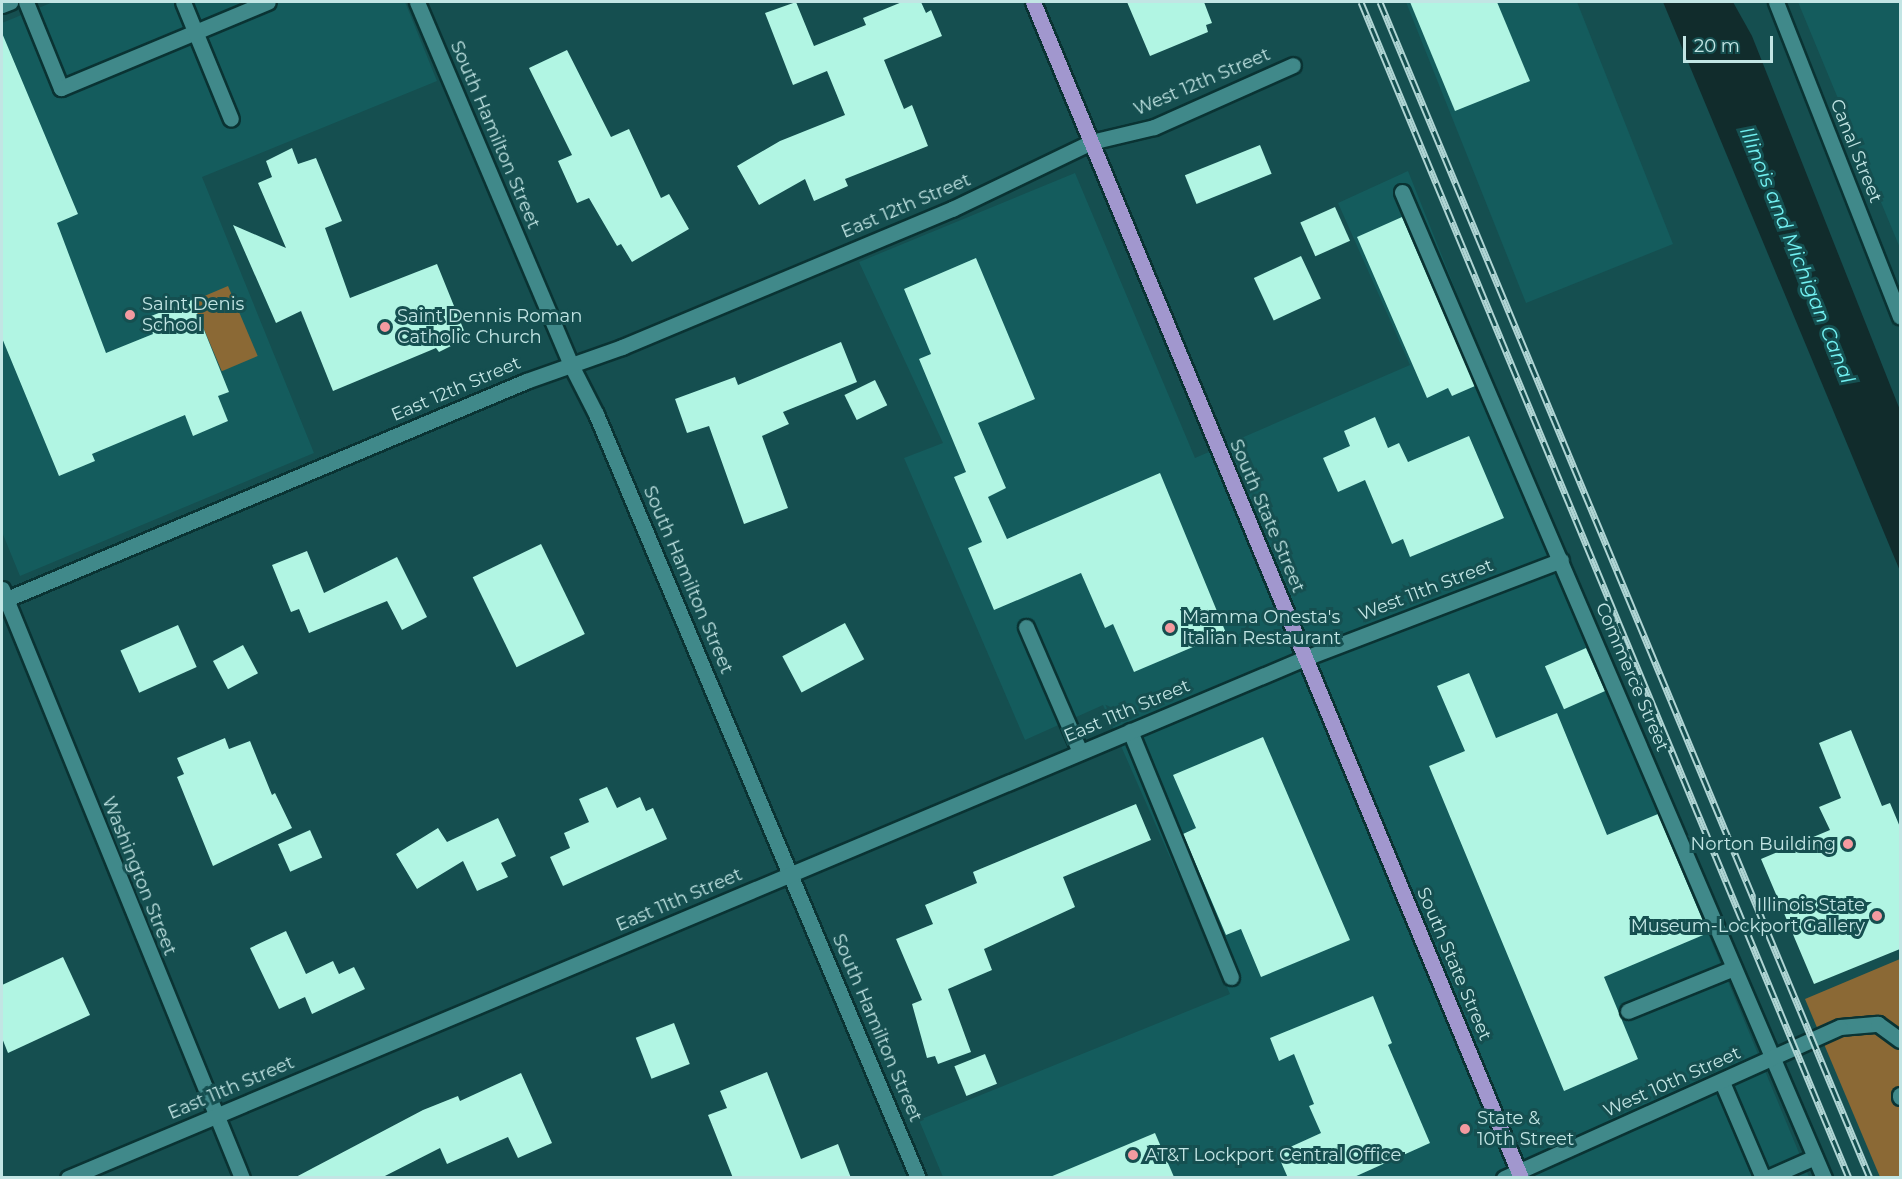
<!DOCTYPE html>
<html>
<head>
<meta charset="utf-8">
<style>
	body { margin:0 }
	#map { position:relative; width:1902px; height:1179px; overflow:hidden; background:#154f50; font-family:Montserrat,sans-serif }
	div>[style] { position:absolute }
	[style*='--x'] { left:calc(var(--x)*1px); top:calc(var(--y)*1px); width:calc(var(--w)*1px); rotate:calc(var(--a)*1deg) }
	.built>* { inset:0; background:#145c5d }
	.green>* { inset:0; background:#8b6935; transform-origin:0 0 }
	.water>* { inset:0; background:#112c2c }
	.building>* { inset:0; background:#b1f5e3; transform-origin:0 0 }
	.roads { filter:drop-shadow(2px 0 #0a3333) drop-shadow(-2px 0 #0a3333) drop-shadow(0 2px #0a3333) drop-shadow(0 -2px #0a3333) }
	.lane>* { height:15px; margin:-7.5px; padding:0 7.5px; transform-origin:7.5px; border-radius:7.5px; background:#40898a }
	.street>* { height:15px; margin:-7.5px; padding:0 7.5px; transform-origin:7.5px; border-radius:7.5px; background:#40898a }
	.primary>* { height:15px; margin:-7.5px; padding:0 7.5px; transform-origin:7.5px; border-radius:7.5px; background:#a197ce }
	.rail>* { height:7px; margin-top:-3.5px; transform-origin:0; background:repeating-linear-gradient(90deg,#154f50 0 14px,#afd5d4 0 28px); box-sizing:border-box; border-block:2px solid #afd5d4 }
	.dots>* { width:16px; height:16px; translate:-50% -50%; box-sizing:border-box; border:3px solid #154f50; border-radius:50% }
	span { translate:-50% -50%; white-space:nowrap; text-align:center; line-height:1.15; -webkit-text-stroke:6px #154f50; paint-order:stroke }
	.street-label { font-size:18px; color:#c2e5e4 }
	.poi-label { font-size:18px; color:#c2e5e4 }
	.left { translate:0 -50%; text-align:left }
	.right { translate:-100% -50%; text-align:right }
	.water-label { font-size:20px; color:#72f0f1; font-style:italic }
	.frame { position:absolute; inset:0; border:3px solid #c2e5e4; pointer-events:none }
	.scale { position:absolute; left:1683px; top:36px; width:90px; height:27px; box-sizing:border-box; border:3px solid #c2e5e4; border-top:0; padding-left:8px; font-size:18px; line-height:21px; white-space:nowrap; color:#c2e5e4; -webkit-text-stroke:4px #154f50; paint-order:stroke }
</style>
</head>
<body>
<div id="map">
	<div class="built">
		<i style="clip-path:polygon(53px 2px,405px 2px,437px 81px,202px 177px,314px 453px,20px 576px,2px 532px,2px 23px)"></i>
		<i style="clip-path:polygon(1406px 2px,1577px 2px,1673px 244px,1526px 303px)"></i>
		<i style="clip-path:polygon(1798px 2px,1900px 2px,1900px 248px)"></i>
		<i style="clip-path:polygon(1408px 171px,1476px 341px,1464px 345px,1809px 1177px,943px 1177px,919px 1120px,1230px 994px,1103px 705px,1025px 740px,904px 458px,943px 443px,859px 262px,1075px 173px,1195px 458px,1410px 365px,1338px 203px)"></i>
	</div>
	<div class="green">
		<i style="left:228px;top:286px;width:76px;height:39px;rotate:67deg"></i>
		<i style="clip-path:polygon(1900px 959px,1900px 1177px,1880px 1177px,1805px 999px)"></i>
	</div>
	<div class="water">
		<i style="clip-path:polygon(1663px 2px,1733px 2px,1752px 36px,1900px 410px,1900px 571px)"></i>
	</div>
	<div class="building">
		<i style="clip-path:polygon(796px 2px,814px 46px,866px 25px,863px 18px,902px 2px,921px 2px,926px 13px,931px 10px,942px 36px,884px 60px,904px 109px,912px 105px,928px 146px,845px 179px,848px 186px,814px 201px,805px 179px,759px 205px,737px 166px,780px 141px,845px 115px,827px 71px,793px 85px,765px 13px)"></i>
		<i style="clip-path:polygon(1127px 2px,1204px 2px,1212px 23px,1206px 25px,1208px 32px,1150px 56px)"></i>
		<i style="clip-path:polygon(1410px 2px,1497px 2px,1530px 81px,1455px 111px)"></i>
		<i style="clip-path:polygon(2px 33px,78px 214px,57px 223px,106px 353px,153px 334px,146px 318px,192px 300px,229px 392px,218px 396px,228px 421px,193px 436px,185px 415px,92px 454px,95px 461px,59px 476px,2px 338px)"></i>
		<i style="clip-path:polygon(567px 50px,611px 137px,629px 129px,661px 198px,669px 194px,689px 229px,632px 262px,621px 244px,617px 246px,589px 198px,577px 203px,558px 161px,572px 155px,529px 68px)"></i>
		<i style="left:1260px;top:145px;width:31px;height:81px;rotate:68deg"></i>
		<i style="clip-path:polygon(292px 148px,298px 164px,316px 158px,342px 221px,325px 228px,350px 298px,437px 264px,467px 338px,439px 352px,436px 348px,333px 391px,301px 311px,276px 323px,233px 225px,286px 248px,258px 183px,272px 177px,266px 161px)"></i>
		<i style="left:1335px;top:207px;width:37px;height:38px;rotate:66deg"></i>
		<i style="clip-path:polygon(1402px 217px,1475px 386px,1452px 396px,1448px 388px,1427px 398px,1357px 237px)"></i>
		<i style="left:1301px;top:256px;width:47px;height:52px;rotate:65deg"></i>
		<i style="clip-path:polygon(976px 258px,1035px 399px,978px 423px,1006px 488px,988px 497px,1007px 539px,1160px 473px,1226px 633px,1134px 672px,1113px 624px,1105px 628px,1081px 573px,994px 610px,968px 548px,982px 542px,954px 477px,966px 472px,919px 359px,931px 354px,904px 289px)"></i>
		<i style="clip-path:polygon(841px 342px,857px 382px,783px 412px,789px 424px,762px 436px,788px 508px,744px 524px,709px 426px,687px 433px,675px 399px,735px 377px,738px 385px)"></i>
		<i style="left:875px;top:380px;width:28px;height:34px;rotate:64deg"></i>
		<i style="clip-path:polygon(1375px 417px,1388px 448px,1399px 443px,1408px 462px,1469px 436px,1504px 518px,1410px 557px,1403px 539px,1392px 544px,1365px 480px,1338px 492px,1323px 458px,1350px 446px,1344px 431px)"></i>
		<i style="left:541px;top:544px;width:100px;height:76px;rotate:64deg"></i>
		<i style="clip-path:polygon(307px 551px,324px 593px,397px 557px,427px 617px,402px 630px,387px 601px,309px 633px,299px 609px,291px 612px,272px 565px)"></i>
		<i style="left:845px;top:623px;width:41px;height:71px;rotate:62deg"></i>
		<i style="left:178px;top:625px;width:46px;height:63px;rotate:66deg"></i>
		<i style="left:243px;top:645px;width:32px;height:34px;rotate:62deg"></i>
		<i style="left:1586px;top:648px;width:47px;height:45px;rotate:66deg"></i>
		<i style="clip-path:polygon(1469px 673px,1496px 738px,1557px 713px,1607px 835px,1658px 814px,1708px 933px,1604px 977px,1638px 1059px,1564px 1091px,1429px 766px,1465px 751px,1437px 686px)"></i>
		<i style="clip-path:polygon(1851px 730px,1882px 806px,1890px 803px,1900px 827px,1900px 949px,1814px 984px,1761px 859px,1830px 830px,1819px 807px,1841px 798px,1819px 743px)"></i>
		<i style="clip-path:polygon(1263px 737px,1350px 940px,1261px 977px,1241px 929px,1226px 935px,1183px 834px,1196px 828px,1173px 775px)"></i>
		<i style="clip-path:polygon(225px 738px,229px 749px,250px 741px,272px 795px,275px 793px,292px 828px,213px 866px,177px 777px,184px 774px,177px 758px)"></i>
		<i style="clip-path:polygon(607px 787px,617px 808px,640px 797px,646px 811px,653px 808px,667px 839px,563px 886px,550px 857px,570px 848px,564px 833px,589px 822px,579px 799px)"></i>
		<i style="clip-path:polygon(1136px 804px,1151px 840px,1063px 877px,1075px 907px,984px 949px,992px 970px,948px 989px,971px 1052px,938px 1064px,935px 1056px,927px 1058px,912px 1004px,922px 1000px,896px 939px,933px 924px,925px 905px,977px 883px,973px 872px)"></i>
		<i style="clip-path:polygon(498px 818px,516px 856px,501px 863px,508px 877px,477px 891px,463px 861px,417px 889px,396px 854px,438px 828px,447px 842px)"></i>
		<i style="left:310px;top:830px;width:30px;height:35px;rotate:66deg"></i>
		<i style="clip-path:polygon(286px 931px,306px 974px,333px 961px,339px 974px,354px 967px,365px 989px,312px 1014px,305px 997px,279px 1009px,250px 948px)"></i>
		<i style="clip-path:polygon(63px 957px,90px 1015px,8px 1053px,2px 1038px,2px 985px)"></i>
		<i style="clip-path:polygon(1373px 996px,1392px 1043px,1388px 1045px,1430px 1143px,1352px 1178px,1288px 1178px,1277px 1153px,1321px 1133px,1309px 1106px,1314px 1104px,1294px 1054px,1279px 1061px,1270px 1038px)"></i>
		<i style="left:674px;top:1023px;width:44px;height:41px;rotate:69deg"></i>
		<i style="left:985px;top:1054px;width:32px;height:33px;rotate:68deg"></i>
		<i style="clip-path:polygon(767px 1072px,801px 1159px,838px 1144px,851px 1178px,733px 1178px,708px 1115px,727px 1108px,720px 1091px)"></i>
		<i style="clip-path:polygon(521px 1073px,552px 1143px,518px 1158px,508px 1137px,447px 1164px,440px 1148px,381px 1178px,294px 1178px,423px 1110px,458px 1096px,460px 1101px)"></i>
		<i style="clip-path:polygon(1155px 1133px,1174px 1177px,1050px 1177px)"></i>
	</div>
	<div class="roads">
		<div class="lane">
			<i style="--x:26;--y:2;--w:93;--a:67.9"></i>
			<i style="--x:61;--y:88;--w:224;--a:-22.6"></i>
			<i style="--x:183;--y:2;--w:126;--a:67.7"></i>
			<i style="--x:1026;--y:627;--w:136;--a:66.6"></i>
			<i style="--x:1130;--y:731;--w:266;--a:67.7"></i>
			<i style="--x:1628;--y:1011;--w:114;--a:-22.1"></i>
			<i style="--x:1840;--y:1027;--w:38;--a:-5"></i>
			<i style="--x:1878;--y:1024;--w:27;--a:36"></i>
			<i style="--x:1722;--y:1082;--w:104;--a:66.9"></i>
			<i style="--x:1900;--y:1095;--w:2;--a:90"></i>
			<i style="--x:1767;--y:1178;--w:52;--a:-23.6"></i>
		</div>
		<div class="street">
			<i style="--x:417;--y:2;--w:394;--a:67"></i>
			<i style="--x:571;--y:365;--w:55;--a:63"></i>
			<i style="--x:596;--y:414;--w:829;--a:67.15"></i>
			<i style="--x:1776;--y:2;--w:338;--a:68.5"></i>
			<i style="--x:2;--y:5;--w:9;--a:-21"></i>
			<i style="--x:1402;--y:192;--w:1073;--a:66.83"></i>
			<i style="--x:2;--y:589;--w:636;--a:67.83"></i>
			<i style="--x:2;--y:601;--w:568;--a:-22.77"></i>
			<i style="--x:526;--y:381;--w:102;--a:-19.5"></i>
			<i style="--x:622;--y:347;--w:358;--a:-22.7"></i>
			<i style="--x:952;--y:209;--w:154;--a:-25.7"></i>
			<i style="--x:1091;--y:142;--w:65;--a:-13.4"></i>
			<i style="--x:1154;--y:127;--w:152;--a:-24"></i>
			<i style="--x:68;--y:1178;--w:1342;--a:-22.8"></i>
			<i style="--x:1305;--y:658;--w:274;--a:-20.9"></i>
			<i style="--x:1504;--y:1178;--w:368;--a:-24.2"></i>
		</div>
		<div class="primary">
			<i style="--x:1033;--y:2;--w:1273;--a:67.46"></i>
		</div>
	</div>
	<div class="rail">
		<i style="--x:1361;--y:2;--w:1273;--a:67.46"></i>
		<i style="--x:1380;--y:2;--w:1274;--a:67.38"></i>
	</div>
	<div class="dots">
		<i style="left:130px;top:315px;background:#f49aa0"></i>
		<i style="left:385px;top:327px;background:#f49aa0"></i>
		<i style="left:1170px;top:628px;background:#f49aa0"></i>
		<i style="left:1848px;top:844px;background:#f49aa0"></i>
		<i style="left:1877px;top:916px;background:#f49aa0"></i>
		<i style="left:1465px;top:1129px;background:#f49aa0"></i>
		<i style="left:1133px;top:1155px;background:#f49aa0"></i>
	</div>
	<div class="street-label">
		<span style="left:1202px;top:82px;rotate:-23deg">West 12th Street</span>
		<span style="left:495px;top:135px;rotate:67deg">South Hamilton Street</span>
		<span style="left:1856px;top:151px;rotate:68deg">Canal Street</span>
		<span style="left:906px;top:206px;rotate:-23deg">East 12th Street</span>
		<span style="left:456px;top:389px;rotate:-23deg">East 12th Street</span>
		<span style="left:1267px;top:516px;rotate:67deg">South State Street</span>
		<span style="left:688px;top:580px;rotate:67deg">South Hamilton Street</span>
		<span style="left:1426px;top:590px;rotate:-21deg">West 11th Street</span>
		<span style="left:1632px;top:677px;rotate:67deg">Commerce Street</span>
		<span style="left:1127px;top:711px;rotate:-23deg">East 11th Street</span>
		<span style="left:139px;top:876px;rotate:68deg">Washington Street</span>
		<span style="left:679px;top:900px;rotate:-23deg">East 11th Street</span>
		<span style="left:1454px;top:964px;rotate:67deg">South State Street</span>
		<span style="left:877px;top:1028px;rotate:67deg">South Hamilton Street</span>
		<span style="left:1672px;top:1082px;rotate:-24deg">West 10th Street</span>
		<span style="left:231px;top:1088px;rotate:-23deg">East 11th Street</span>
	</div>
	<div class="poi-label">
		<span class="left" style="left:142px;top:315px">Saint Denis<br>School</span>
		<span class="left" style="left:397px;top:327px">Saint Dennis Roman<br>Catholic Church</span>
		<span class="left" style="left:1182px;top:628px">Mamma Onesta's<br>Italian Restaurant</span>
		<span class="right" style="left:1836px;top:844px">Norton Building</span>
		<span class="right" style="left:1865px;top:916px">Illinois State<br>Museum-Lockport Gallery</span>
		<span class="left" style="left:1477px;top:1129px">State &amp;<br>10th Street</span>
		<span class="left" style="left:1145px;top:1155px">AT&amp;T Lockport Central Office</span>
	</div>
	<div class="water-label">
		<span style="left:1797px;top:255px;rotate:68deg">Illinois and Michigan Canal</span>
	</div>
	<div class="frame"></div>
	<div class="scale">20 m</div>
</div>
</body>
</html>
